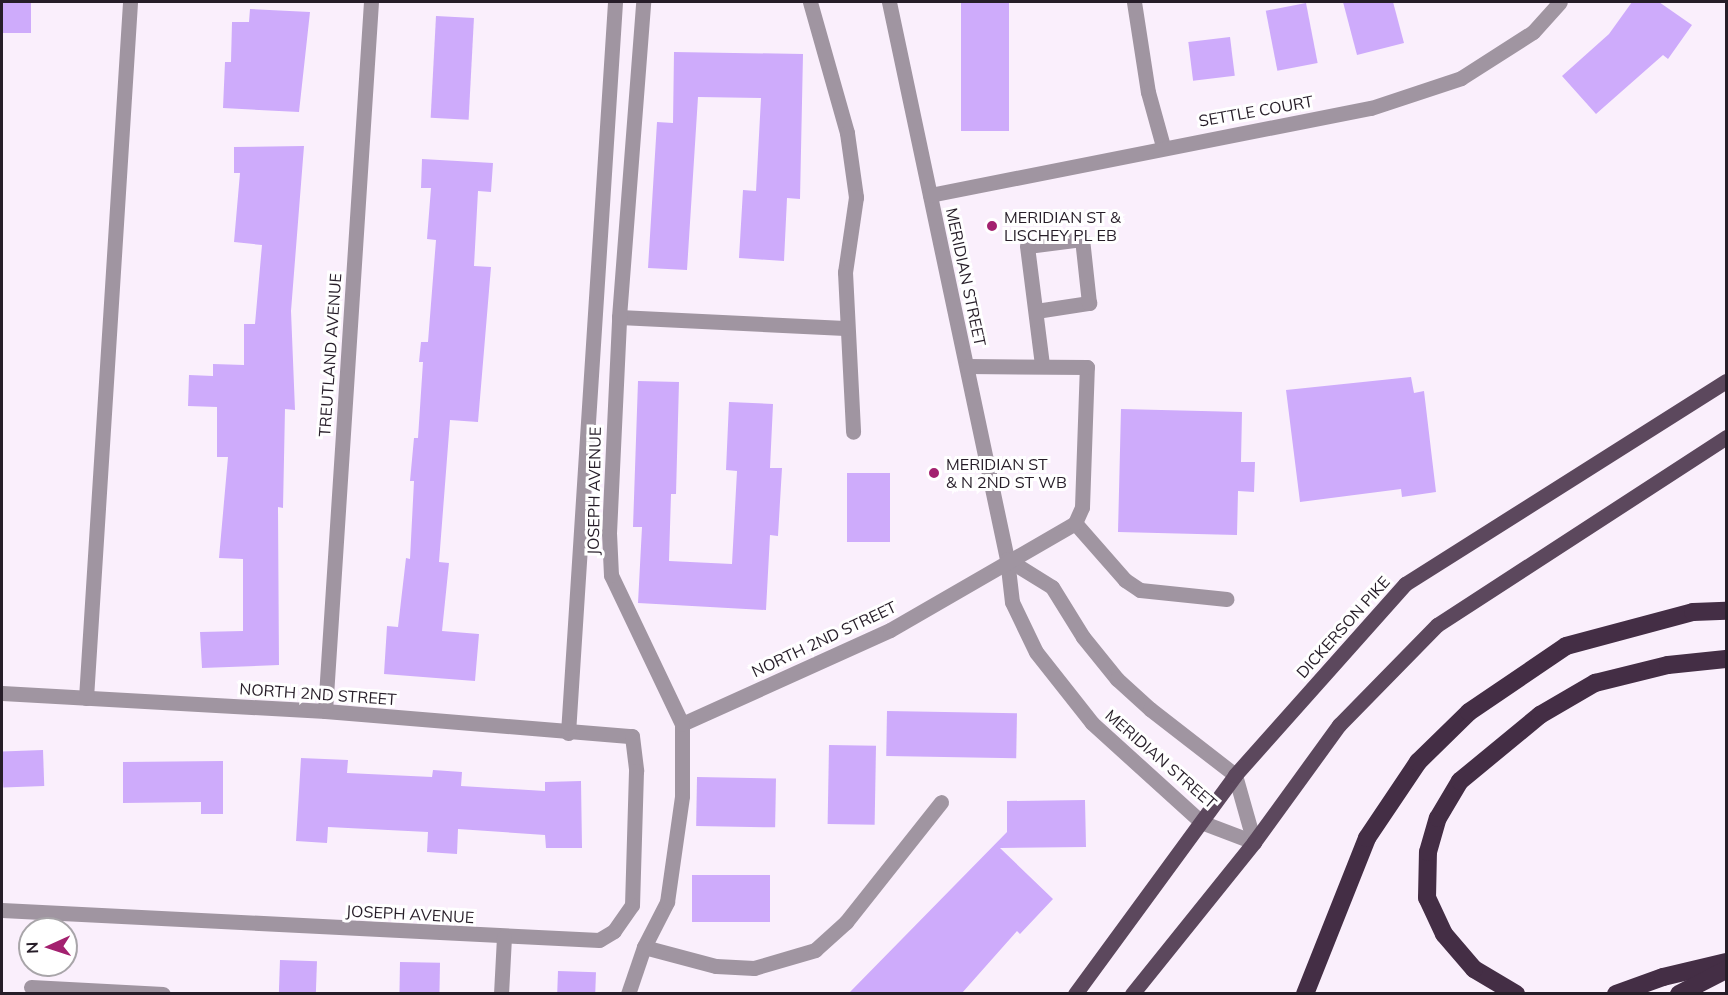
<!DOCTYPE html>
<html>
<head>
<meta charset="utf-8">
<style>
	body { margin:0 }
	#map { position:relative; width:1728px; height:995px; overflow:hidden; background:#faeffc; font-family:Mulish,sans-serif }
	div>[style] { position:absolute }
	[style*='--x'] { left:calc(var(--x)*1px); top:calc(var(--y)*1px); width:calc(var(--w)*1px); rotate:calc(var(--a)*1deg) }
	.building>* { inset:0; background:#ceabfb; transform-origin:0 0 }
	.minor>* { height:15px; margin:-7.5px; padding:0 7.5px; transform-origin:7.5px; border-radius:7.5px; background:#a095a1 }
	.major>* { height:15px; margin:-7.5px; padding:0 7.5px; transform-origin:7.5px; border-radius:7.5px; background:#5c485d }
	.highway>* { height:18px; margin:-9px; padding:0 9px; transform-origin:9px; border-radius:9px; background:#442e45 }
	.dots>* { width:16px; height:16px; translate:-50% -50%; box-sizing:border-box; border:3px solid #fff; border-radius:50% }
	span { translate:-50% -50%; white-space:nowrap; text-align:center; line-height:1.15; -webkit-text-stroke:6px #fff; paint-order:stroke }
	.street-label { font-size:16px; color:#261d28 }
	.poi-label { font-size:16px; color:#261d28 }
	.left { translate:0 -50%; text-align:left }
	.frame { position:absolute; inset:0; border:3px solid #261d28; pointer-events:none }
	.north { position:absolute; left:18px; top:917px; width:60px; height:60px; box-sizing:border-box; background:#fff; border:2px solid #a8a5a9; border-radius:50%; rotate:267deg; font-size:16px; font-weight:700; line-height:24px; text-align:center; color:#261d28 }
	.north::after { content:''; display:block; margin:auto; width:21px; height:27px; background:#a3216f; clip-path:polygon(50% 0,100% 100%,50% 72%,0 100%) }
</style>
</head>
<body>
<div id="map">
	<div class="building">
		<i style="left:2px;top:2px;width:29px;height:31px"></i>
		<i style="left:961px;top:2px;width:48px;height:129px"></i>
		<i style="clip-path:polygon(1343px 2px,1393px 2px,1404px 43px,1357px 55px)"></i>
		<i style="clip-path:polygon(1632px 2px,1659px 2px,1692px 25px,1668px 59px,1663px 55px,1596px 114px,1562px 76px,1609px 34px)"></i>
		<i style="left:1306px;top:3px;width:61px;height:41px;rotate:79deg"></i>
		<i style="clip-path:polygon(250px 9px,310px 12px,299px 112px,223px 108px,225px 62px,231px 62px,232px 22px,249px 22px)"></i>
		<i style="left:436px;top:16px;width:38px;height:102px;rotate:3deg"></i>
		<i style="left:1230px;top:37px;width:39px;height:42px;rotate:83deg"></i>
		<i style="clip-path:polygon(674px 52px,803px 54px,800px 199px,787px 198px,784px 261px,739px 258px,743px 190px,756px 191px,761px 98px,698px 97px,687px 270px,648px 268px,657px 122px,673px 123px)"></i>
		<i style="clip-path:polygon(304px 146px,291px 311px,295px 410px,285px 409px,283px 508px,278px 507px,279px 665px,202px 668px,200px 632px,243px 631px,243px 559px,219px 558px,228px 457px,217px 457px,217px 407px,188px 406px,189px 375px,213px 376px,213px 364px,244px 365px,244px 324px,255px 324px,262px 245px,234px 242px,240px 173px,234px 173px,234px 147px)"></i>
		<i style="clip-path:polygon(422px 159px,493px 163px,491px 192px,478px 191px,474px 266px,491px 267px,478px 422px,450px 420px,439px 562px,449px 563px,442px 631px,479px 634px,475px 681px,384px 674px,387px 626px,398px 627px,406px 558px,410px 559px,414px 481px,410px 481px,414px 438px,418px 438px,423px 362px,419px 362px,421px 342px,428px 342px,436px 240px,427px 239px,431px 188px,421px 188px)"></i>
		<i style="clip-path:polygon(1411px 377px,1414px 393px,1424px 391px,1436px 492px,1402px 497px,1401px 489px,1300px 502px,1286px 390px)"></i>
		<i style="clip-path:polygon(638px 381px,679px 382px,676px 494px,671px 494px,669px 561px,732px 564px,737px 471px,726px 470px,729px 402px,773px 404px,770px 468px,782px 468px,778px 536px,770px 535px,766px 610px,638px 603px,642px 527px,633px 527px)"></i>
		<i style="clip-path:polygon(1121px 409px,1242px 412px,1241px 462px,1255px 462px,1254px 492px,1238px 491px,1237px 535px,1118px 532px)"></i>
		<i style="left:847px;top:473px;width:43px;height:69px"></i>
		<i style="left:887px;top:711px;width:130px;height:45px;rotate:1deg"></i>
		<i style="left:829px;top:745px;width:47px;height:79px;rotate:1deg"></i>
		<i style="left:43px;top:750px;width:36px;height:41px;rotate:88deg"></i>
		<i style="clip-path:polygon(301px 758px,348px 760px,347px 773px,432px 777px,433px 770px,462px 772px,461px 786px,545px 791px,545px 782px,581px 781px,582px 848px,546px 848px,545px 835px,458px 829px,457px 854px,427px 852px,428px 832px,328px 827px,327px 843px,296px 841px)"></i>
		<i style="clip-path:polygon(223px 761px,223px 814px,201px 814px,201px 802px,123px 803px,123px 762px)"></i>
		<i style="left:697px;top:777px;width:79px;height:49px;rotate:1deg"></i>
		<i style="clip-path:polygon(1085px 800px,1086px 847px,1000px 848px,1053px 899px,1020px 934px,1017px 931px,962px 993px,849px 993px,1007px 832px,1007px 801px)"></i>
		<i style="left:770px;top:875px;width:47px;height:78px;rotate:90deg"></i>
		<i style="left:280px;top:960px;width:37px;height:33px;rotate:2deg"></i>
		<i style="left:400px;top:962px;width:40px;height:31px;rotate:1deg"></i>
		<i style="left:558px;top:971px;width:38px;height:22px;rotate:2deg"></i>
	</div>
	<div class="minor">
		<i style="--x:810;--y:2;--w:136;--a:74.2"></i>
		<i style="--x:847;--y:133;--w:65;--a:82"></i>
		<i style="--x:856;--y:197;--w:76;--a:98.3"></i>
		<i style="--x:845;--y:272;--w:160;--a:87.1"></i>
		<i style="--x:889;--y:2;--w:569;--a:78.04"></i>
		<i style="--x:1007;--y:559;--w:43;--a:83.4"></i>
		<i style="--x:1012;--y:602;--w:55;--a:64.4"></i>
		<i style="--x:1036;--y:652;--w:90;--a:51.7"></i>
		<i style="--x:1092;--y:723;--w:147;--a:42.2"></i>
		<i style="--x:1201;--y:822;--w:57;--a:20.7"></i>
		<i style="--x:1134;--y:2;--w:91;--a:81.2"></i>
		<i style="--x:1148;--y:92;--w:56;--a:74.5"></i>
		<i style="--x:930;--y:195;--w:449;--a:-11.2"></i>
		<i style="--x:1371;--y:108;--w:95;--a:-18.4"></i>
		<i style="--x:1461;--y:78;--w:85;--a:-32.6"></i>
		<i style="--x:1533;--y:32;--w:40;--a:-48"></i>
		<i style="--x:1036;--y:311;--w:54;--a:-8.6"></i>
		<i style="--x:1089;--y:303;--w:64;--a:-96.2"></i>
		<i style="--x:1082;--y:239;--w:55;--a:172.7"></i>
		<i style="--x:1027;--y:246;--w:120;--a:82.8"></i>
		<i style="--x:619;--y:317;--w:226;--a:2.8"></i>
		<i style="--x:1075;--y:523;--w:76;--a:48.7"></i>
		<i style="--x:1125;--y:580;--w:18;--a:34"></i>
		<i style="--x:1140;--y:590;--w:87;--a:5.9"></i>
		<i style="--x:1007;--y:559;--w:53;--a:31.9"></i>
		<i style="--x:1052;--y:587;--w:59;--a:58.2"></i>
		<i style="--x:1083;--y:637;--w:54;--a:51"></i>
		<i style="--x:1117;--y:679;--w:45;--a:42.3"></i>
		<i style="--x:1150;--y:709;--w:108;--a:37.8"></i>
		<i style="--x:1235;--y:775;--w:70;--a:74.2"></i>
		<i style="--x:2;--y:693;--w:324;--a:3.2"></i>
		<i style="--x:325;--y:711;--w:308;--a:4.7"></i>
		<i style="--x:632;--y:736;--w:35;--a:83"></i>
		<i style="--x:636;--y:771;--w:134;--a:91.7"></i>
		<i style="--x:632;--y:905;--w:32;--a:125"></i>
		<i style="--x:614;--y:931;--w:17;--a:149"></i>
		<i style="--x:599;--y:940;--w:598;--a:-177.12"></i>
		<i style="--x:86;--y:698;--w:697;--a:-86.38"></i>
		<i style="--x:325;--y:711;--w:710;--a:-86.29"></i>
		<i style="--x:682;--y:724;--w:228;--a:-24.3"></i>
		<i style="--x:890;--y:630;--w:214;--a:-30"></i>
		<i style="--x:1075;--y:523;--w:17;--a:-66"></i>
		<i style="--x:1082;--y:507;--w:140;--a:-88"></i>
		<i style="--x:1087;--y:367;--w:120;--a:-179.5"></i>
		<i style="--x:568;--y:733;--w:733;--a:-86.32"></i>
		<i style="--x:644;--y:947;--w:74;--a:14.8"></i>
		<i style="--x:716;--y:966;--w:38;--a:3"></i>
		<i style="--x:754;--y:968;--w:64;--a:-16.4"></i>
		<i style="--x:815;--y:950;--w:42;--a:-42.1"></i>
		<i style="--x:846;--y:922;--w:153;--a:-51.6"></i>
		<i style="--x:31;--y:987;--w:132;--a:3"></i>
		<i style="--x:501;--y:994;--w:57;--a:-87"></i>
		<i style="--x:628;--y:994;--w:50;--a:-71.2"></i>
		<i style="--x:644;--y:947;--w:51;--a:-62.9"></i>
		<i style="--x:667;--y:902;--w:107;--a:-81.9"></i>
		<i style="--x:682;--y:796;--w:72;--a:-90"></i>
		<i style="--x:682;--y:724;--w:165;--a:-115.5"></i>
		<i style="--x:611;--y:575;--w:42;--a:-92.7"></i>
		<i style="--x:609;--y:533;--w:216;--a:-87.3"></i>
		<i style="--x:619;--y:317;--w:316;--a:-85.6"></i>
	</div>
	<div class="major">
		<i style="--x:1075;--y:994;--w:271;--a:-53.8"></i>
		<i style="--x:1235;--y:775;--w:256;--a:-48.3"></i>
		<i style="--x:1405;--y:584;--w:380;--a:-32.3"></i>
		<i style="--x:1132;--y:994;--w:195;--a:-51.2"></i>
		<i style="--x:1254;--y:842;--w:145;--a:-54"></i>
		<i style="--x:1339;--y:725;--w:140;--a:-45.6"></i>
		<i style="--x:1437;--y:625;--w:345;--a:-33"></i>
	</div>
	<div class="highway">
		<i style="--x:1305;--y:994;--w:168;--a:-68.3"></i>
		<i style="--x:1367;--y:838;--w:92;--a:-56.1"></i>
		<i style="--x:1418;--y:762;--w:71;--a:-44.4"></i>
		<i style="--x:1469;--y:712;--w:117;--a:-34.2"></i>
		<i style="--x:1566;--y:646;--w:131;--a:-15"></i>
		<i style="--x:1693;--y:612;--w:33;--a:-2"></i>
		<i style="--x:1516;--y:994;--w:49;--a:-149.2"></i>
		<i style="--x:1474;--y:969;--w:46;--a:-130.6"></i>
		<i style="--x:1444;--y:934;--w:40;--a:-115"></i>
		<i style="--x:1427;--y:898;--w:46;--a:-88.8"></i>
		<i style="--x:1428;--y:852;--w:35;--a:-74"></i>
		<i style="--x:1438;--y:818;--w:43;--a:-59.3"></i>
		<i style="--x:1460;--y:781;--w:104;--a:-39.5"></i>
		<i style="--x:1540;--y:715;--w:64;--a:-30.2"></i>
		<i style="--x:1595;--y:683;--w:75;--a:-13.9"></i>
		<i style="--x:1668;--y:665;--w:58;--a:-5.9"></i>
		<i style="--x:1616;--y:994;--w:50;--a:-19.9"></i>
		<i style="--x:1663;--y:977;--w:65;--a:-13.4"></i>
		<i style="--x:1679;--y:994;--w:53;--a:-27.1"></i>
	</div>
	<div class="dots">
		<i style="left:992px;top:226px;background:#a3216f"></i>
		<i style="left:934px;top:473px;background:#a3216f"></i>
	</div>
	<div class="street-label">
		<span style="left:1256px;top:111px;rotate:-10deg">SETTLE COURT</span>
		<span style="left:966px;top:277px;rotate:78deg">MERIDIAN STREET</span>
		<span style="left:330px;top:355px;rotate:-86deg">TREUTLAND AVENUE</span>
		<span style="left:594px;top:491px;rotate:-89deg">JOSEPH AVENUE</span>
		<span style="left:1343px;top:627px;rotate:-48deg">DICKERSON PIKE</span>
		<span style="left:824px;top:639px;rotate:-25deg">NORTH 2ND STREET</span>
		<span style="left:318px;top:694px;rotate:4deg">NORTH 2ND STREET</span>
		<span style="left:1161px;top:759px;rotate:41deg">MERIDIAN STREET</span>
		<span style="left:410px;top:914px;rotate:3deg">JOSEPH AVENUE</span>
	</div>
	<div class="poi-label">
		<span class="left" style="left:1004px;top:226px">MERIDIAN ST &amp;<br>LISCHEY PL EB</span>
		<span class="left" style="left:946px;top:473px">MERIDIAN ST<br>&amp; N 2ND ST WB</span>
	</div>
	<div class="frame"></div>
	<div class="north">N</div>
</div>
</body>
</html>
